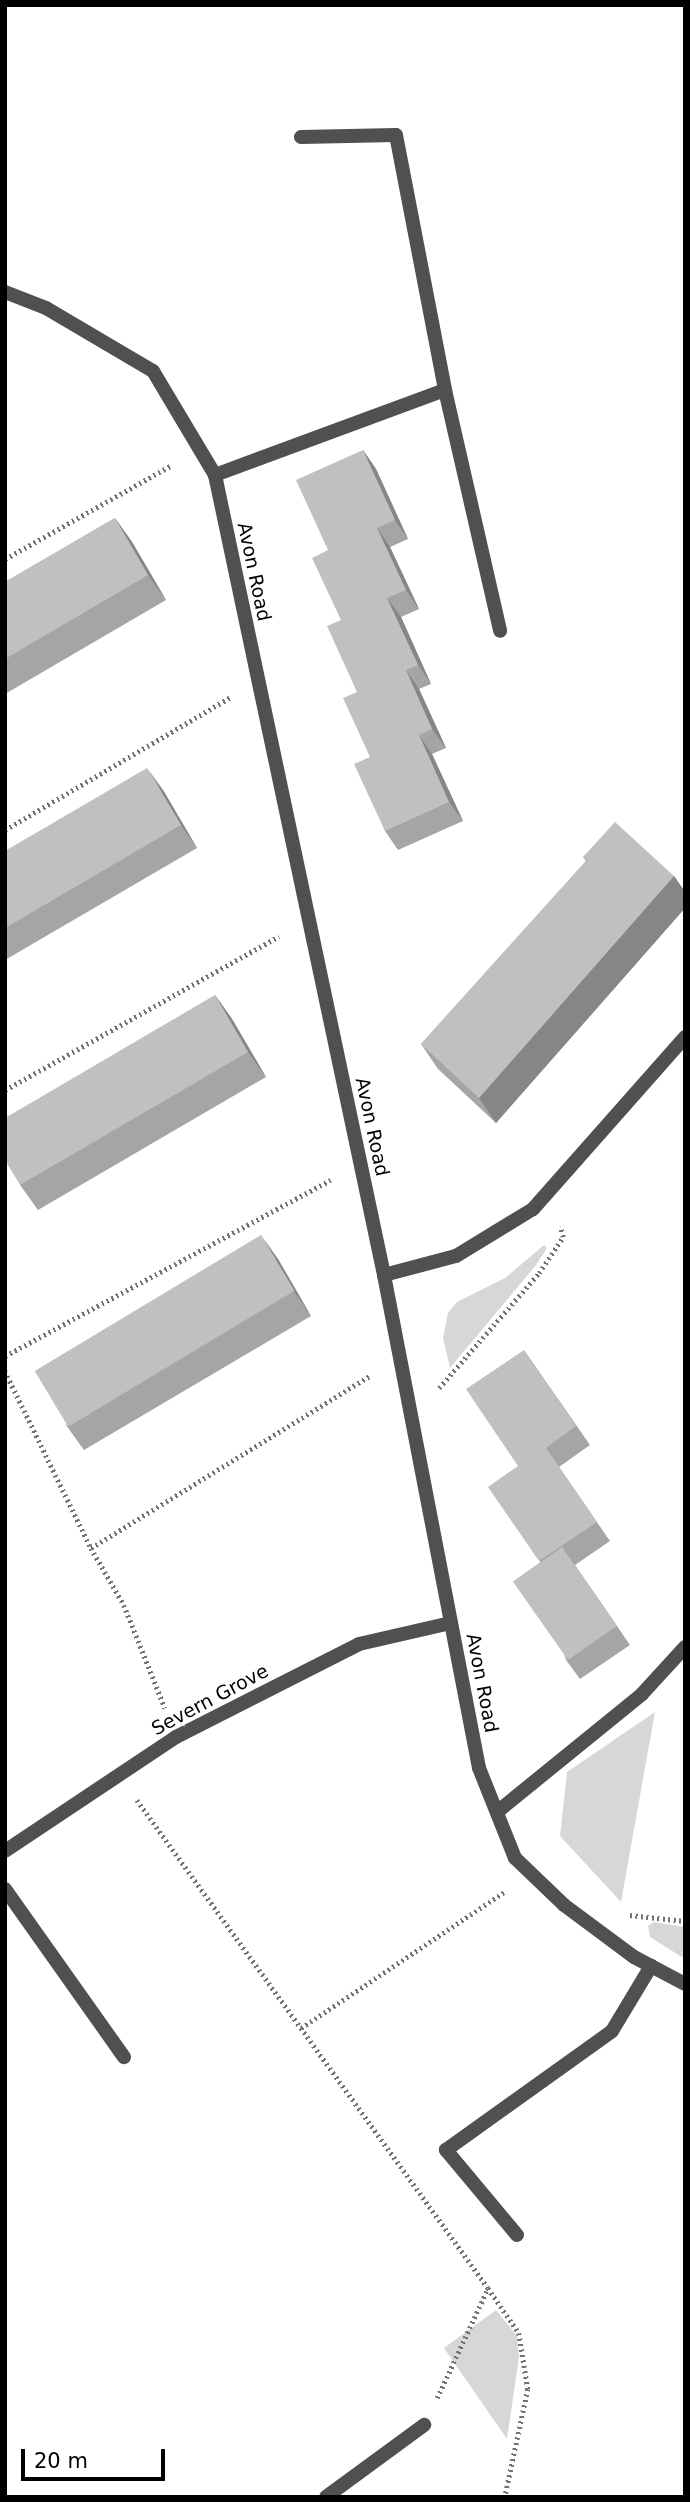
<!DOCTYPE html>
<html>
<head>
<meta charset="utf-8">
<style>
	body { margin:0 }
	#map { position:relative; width:690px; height:2502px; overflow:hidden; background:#fff; font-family:"DejaVu Sans",sans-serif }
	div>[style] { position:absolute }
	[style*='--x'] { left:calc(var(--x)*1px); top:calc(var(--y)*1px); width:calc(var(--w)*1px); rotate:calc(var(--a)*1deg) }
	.green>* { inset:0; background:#d7d7d7 }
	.path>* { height:4.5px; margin-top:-2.25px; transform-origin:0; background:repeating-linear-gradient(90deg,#727272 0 2px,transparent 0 5.5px) }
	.service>* { height:14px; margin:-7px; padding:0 7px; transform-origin:7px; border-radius:7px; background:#505050 }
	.minor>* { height:14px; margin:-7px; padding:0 7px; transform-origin:7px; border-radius:7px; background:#505050 }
	.wall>* { inset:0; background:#a5a5a5 }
	.shaded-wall>* { inset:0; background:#868686 }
	.building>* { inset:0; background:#c0c0c0; transform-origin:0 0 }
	span { translate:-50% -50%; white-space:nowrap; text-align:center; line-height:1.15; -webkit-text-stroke:5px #fff; paint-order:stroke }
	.street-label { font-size:19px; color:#000 }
	.frame { position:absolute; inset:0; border:7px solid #000; pointer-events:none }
	.scale { position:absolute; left:21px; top:2449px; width:144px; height:32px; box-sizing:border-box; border:4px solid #000; border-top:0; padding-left:9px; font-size:21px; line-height:24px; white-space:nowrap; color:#000; -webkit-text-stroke:5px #fff; paint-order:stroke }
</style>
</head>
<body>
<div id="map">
	<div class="green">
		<i style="clip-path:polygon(544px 1245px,547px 1248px,536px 1265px,450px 1368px,443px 1338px,448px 1313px,457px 1302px,505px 1278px)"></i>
		<i style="clip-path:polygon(655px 1712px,621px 1902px,560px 1836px,567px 1772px)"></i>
		<i style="clip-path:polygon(654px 1922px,685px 1927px,685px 1959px,650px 1937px,648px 1926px)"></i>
		<i style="clip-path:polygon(496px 2310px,517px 2336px,519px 2357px,507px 2439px,444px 2348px)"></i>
	</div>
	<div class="path">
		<i style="--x:5;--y:559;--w:192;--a:-29.4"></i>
		<i style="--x:5;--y:830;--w:262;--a:-30.5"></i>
		<i style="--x:5;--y:1090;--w:314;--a:-29.3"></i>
		<i style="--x:5;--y:1356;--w:370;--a:-28.4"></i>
		<i style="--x:5;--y:1371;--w:197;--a:64.1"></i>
		<i style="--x:91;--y:1548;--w:66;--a:59.9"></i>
		<i style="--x:124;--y:1605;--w:111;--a:68.3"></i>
		<i style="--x:439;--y:1388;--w:152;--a:-49"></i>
		<i style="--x:539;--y:1273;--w:43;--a:-56.3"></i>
		<i style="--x:563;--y:1237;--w:11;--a:-105"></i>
		<i style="--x:91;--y:1548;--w:328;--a:-31.7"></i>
		<i style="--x:137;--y:1800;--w:601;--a:54.27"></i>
		<i style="--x:630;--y:1915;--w:55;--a:6.2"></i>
		<i style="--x:301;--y:2028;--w:244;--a:-33.8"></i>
		<i style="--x:437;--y:2398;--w:121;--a:-65.1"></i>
		<i style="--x:488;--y:2288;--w:55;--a:55.4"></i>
		<i style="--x:519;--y:2333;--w:57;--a:80.9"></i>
		<i style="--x:528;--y:2389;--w:110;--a:102"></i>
	</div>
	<div class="service">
		<i style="--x:301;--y:137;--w:95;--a:-1.2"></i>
		<i style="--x:396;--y:135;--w:260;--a:79.1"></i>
		<i style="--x:445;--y:390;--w:247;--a:77.1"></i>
		<i style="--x:215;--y:475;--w:245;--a:-20.3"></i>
		<i style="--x:497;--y:1812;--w:187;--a:-39.1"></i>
		<i style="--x:642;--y:1694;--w:64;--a:-47.5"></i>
		<i style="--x:5;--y:1889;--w:206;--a:54.7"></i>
		<i style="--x:517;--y:2235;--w:111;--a:-129.9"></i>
		<i style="--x:446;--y:2150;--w:204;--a:-35.6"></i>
		<i style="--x:612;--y:2031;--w:76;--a:-59"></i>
	</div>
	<div class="minor">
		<i style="--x:5;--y:292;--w:44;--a:21.3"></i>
		<i style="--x:46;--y:308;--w:124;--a:30.5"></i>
		<i style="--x:153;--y:371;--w:121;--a:59.2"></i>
		<i style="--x:215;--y:475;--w:818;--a:78.07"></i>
		<i style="--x:384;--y:1275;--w:502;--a:79.09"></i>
		<i style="--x:479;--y:1768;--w:97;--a:68.2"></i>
		<i style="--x:515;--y:1858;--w:68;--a:43.8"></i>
		<i style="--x:564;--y:1905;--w:87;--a:36.6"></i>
		<i style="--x:634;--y:1957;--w:58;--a:27.9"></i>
		<i style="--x:384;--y:1275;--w:74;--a:-14.8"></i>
		<i style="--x:456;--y:1256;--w:90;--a:-31.4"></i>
		<i style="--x:533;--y:1209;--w:230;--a:-48.5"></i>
		<i style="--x:5;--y:1851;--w:206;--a:-33.7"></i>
		<i style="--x:176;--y:1737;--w:205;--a:-26.9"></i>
		<i style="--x:359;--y:1644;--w:94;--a:-12.9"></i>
		<i style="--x:326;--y:2497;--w:122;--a:-36.3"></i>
	</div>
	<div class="wall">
		<i style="clip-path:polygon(363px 450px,376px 469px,408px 539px,390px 547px,419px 609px,401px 617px,431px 684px,419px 689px,446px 748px,432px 754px,463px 821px,398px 850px,385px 831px,357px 692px,341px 620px,328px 550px)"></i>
		<i style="clip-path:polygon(115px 518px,132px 542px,166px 600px,5px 694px,5px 582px)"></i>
		<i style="clip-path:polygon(163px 790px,197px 848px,5px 960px,5px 851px)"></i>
		<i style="clip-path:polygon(583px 857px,674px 876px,685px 892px,685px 908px,496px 1123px,438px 1069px,421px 1044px,586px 861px)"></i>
		<i style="clip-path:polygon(215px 995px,232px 1019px,266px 1077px,38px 1210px,20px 1185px)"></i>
		<i style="clip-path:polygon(278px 1259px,311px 1316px,84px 1450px,66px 1425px)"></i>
		<i style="clip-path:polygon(524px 1350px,590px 1445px,559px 1467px,610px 1541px,575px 1565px,630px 1645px,580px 1679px,566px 1660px,540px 1562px)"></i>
	</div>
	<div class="shaded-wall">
		<i style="clip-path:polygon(363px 450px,376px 469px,408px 539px,395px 520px)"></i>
		<i style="clip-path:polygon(115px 518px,132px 542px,166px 600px,148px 575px)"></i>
		<i style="clip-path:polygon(377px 528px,390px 547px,419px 609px,406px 590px)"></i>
		<i style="clip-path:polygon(387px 598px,401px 617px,431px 684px,418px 665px)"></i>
		<i style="clip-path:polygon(406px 670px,419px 689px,446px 748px,432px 729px)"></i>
		<i style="clip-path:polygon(419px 735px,432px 754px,463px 821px,449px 802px)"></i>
		<i style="clip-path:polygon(147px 768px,163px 790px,197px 848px,181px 825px)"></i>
		<i style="clip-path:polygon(674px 876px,685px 892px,685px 908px,496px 1123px,479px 1098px)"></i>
		<i style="clip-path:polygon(215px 995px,232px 1019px,266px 1077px,248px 1052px)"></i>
		<i style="clip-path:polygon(261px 1235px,278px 1259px,311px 1316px,294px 1291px)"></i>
	</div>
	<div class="building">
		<i style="clip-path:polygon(363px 450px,395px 520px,377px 528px,406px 590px,387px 598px,418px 665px,406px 670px,432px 729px,419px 735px,449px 802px,385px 831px,354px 764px,370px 757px,343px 698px,357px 692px,327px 626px,341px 620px,312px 558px,328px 550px,296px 480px)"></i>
		<i style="clip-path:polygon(115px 518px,148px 575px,5px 659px,5px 582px)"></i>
		<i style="clip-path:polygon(147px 768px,181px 825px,5px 928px,5px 851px)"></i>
		<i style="clip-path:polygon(615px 822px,674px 876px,479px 1098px,421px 1044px,587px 860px,583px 857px)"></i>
		<i style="clip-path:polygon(215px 995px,248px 1052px,20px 1185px,5px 1160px,5px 1118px)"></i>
		<i style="left:261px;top:1235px;width:65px;height:264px;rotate:59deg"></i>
		<i style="clip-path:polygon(524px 1350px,576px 1426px,546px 1448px,597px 1522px,539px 1561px,488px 1487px,518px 1466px,466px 1389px)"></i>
		<i style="left:562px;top:1547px;width:96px;height:60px;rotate:55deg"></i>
	</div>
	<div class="street-label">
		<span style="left:254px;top:572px;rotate:78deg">Avon Road</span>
		<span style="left:372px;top:1127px;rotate:78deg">Avon Road</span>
		<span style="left:482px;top:1683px;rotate:79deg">Avon Road</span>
		<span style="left:210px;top:1700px;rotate:-28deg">Severn Grove</span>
	</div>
	<div class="frame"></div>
	<div class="scale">20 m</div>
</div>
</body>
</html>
